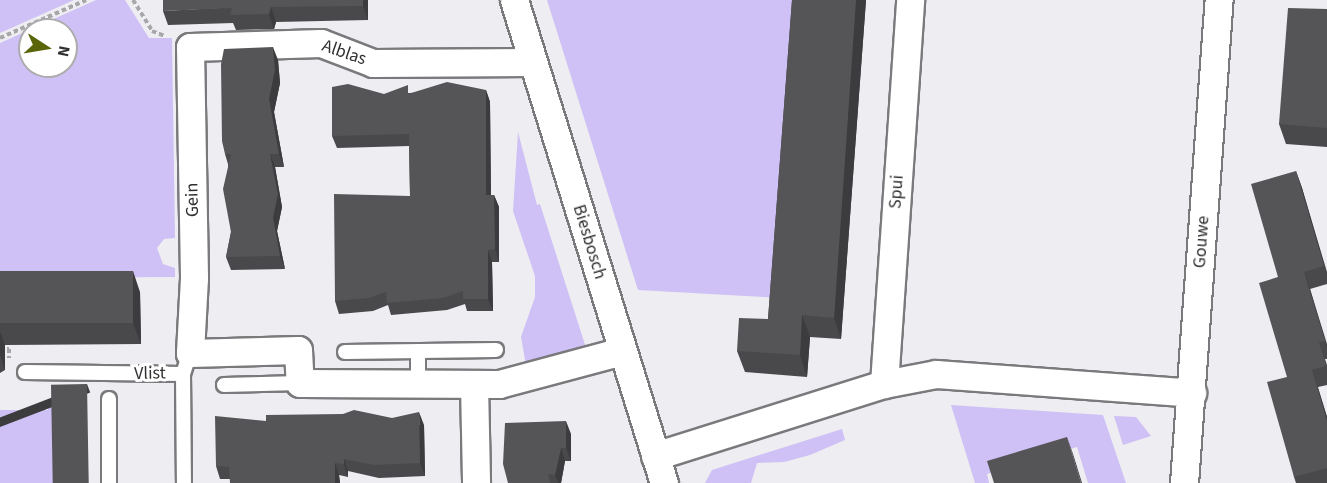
<!DOCTYPE html>
<html>
<head>
<meta charset="utf-8">
<style>
	body { margin:0 }
	#map { position:relative; width:1327px; height:483px; overflow:hidden; background:#eeedf1; font-family:"Source Sans 3",sans-serif }
	div>[style] { position:absolute }
	[style*='--x'] { left:calc(var(--x)*1px); top:calc(var(--y)*1px); width:calc(var(--w)*1px); rotate:calc(var(--a)*1deg) }
	.green>* { inset:0; background:#cfc0f5 }
	.path>* { height:4px; margin-top:-2px; transform-origin:0; background:repeating-linear-gradient(90deg,#a7a7aa 0 4.5px,transparent 0 7.5px) }
	.roads { filter:drop-shadow(2px 0 #7a797c) drop-shadow(-2px 0 #7a797c) drop-shadow(0 2px #7a797c) drop-shadow(0 -2px #7a797c) }
	.lane>* { height:14px; margin:-7px; padding:0 7px; transform-origin:7px; border-radius:7px; background:#fff }
	.street>* { height:27px; margin:-13.5px; padding:0 13.5px; transform-origin:13.5px; border-radius:13.5px; background:#fff }
	.wall>* { inset:0; background:#49484b }
	.shaded-wall>* { inset:0; background:#3c3b3d; transform-origin:0 0 }
	.building>* { inset:0; background:#555457; transform-origin:0 0 }
	span { translate:-50% -50%; white-space:nowrap; text-align:center; line-height:1.15; -webkit-text-stroke:6px #fff; paint-order:stroke }
	.street-label { font-size:18px; color:#303031 }
	.north { position:absolute; left:18px; top:18px; width:60px; height:60px; box-sizing:border-box; background:#fff; border:2px solid #acacad; border-radius:50%; rotate:102deg; font-size:16px; font-weight:700; line-height:24px; text-align:center; color:#303031 }
	.north::after { content:''; display:block; margin:auto; width:21px; height:27px; background:#596508; clip-path:polygon(50% 0,100% 100%,50% 72%,0 100%) }
</style>
</head>
<body>
<div id="map">
	<div class="green">
		<i style="clip-path:polygon(0 0,74px 0,0 33px)"></i>
		<i style="clip-path:polygon(evenodd,96px 0,125px 0,149px 38px,172px 38px,175px 238px,164px 239px,157px 248px,163px 264px,175px 268px,175px 277px,0 278px,0 43px,96px 0,30px 30px,66px 30px,66px 66px,30px 66px,30px 30px)"></i>
		<i style="clip-path:polygon(547px 0,802px 0,781px 298px,638px 290px)"></i>
		<i style="clip-path:polygon(518px 132px,537px 205px,540px 204px,587px 351px,526px 365px,521px 337px,535px 297px,535px 276px,513px 211px)"></i>
		<i style="clip-path:polygon(48px 402px,55px 402px,56px 483px,0 483px,0 410px,48px 410px)"></i>
		<i style="clip-path:polygon(951px 405px,1103px 415px,1126px 483px,1088px 483px,1077px 447px,987px 474px,989px 483px,975px 483px)"></i>
		<i style="clip-path:polygon(1114px 416px,1136px 417px,1151px 436px,1123px 445px)"></i>
		<i style="clip-path:polygon(842px 429px,845px 440px,810px 455px,784px 462px,757px 463px,751px 483px,705px 483px,712px 470px)"></i>
	</div>
	<div class="path">
		<i style="--x:133;--y:0;--w:36;--a:58"></i>
		<i style="--x:152;--y:31;--w:14;--a:21"></i>
		<i style="--x:0;--y:38;--w:94;--a:-23.8"></i>
		<i style="--x:0;--y:349;--w:9;--a:0"></i>
		<i style="--x:9;--y:349;--w:9;--a:90"></i>
	</div>
	<div class="roads">
		<div class="lane">
			<i style="--x:345;--y:352;--w:151;--a:-0.8"></i>
			<i style="--x:25;--y:372;--w:158;--a:0.7"></i>
			<i style="--x:183;--y:374;--w:22;--a:-72"></i>
			<i style="--x:183;--y:374;--w:109;--a:89.5"></i>
			<i style="--x:418;--y:382;--w:31;--a:-90"></i>
			<i style="--x:224;--y:385;--w:76;--a:-1.5"></i>
			<i style="--x:109;--y:483;--w:84;--a:-90"></i>
		</div>
		<div class="street">
			<i style="--x:514;--y:0;--w:506;--a:72.75"></i>
			<i style="--x:533;--y:62;--w:160;--a:179.6"></i>
			<i style="--x:373;--y:63;--w:56;--a:-159"></i>
			<i style="--x:321;--y:43;--w:131;--a:178.3"></i>
			<i style="--x:190;--y:47;--w:231;--a:89"></i>
			<i style="--x:194;--y:278;--w:75;--a:93.1"></i>
			<i style="--x:190;--y:353;--w:108;--a:-1.6"></i>
			<i style="--x:298;--y:350;--w:33;--a:87"></i>
			<i style="--x:300;--y:383;--w:199;--a:0.3"></i>
			<i style="--x:499;--y:384;--w:127;--a:-15"></i>
			<i style="--x:474;--y:384;--w:99;--a:88.8"></i>
			<i style="--x:884;--y:384;--w:385;--a:-86.1"></i>
			<i style="--x:655;--y:456;--w:240;--a:-17.5"></i>
			<i style="--x:884;--y:384;--w:53;--a:-10.9"></i>
			<i style="--x:936;--y:374;--w:257;--a:4.2"></i>
			<i style="--x:1184;--y:483;--w:484;--a:-85.9"></i>
		</div>
	</div>
	<div class="wall">
		<i style="clip-path:polygon(368px 0,368px 20px,276px 22px,274px 29px,236px 30px,233px 23px,168px 25px,163px 11px)"></i>
		<i style="clip-path:polygon(792px 0,866px 0,841px 339px,810px 337px,807px 377px,745px 372px,737px 351px,768px 319px)"></i>
		<i style="clip-path:polygon(1327px 9px,1327px 147px,1286px 144px,1279px 124px)"></i>
		<i style="clip-path:polygon(278px 60px,280px 83px,274px 112px,284px 167px,275px 167px,282px 207px,277px 231px,285px 269px,231px 270px,226px 257px,231px 232px,228px 164px,225px 154px)"></i>
		<i style="clip-path:polygon(486px 90px,490px 102px,491px 195px,494px 195px,499px 207px,499px 262px,492px 262px,493px 311px,467px 311px,465px 304px,447px 310px,391px 315px,388px 305px,373px 311px,339px 314px,335px 301px,410px 196px,409px 146px,337px 148px,332px 136px,384px 94px)"></i>
		<i style="clip-path:polygon(1296px 171px,1302px 188px,1327px 272px,1327px 284px,1310px 289px,1327px 344px,1327px 359px,1325px 359px,1327px 365px,1327px 385px,1318px 387px,1327px 417px,1327px 483px,1296px 483px,1294px 477px,1287px 377px)"></i>
		<i style="clip-path:polygon(0 273px,140px 292px,141px 344px,5px 345px,5px 370px,0 373px)"></i>
		<i style="clip-path:polygon(266px 421px,424px 425px,425px 476px,379px 478px,348px 471px,348px 477px,339px 475px,340px 483px,230px 483px,230px 479px,220px 479px,216px 466px)"></i>
		<i style="clip-path:polygon(571px 434px,571px 461px,565px 461px,561px 483px,508px 483px)"></i>
	</div>
	<div class="shaded-wall">
		<i style="clip-path:polygon(363px 0,368px 0,368px 20px,363px 6px)"></i>
		<i style="clip-path:polygon(856px 0,866px 0,841px 339px,834px 318px)"></i>
		<i style="clip-path:polygon(271px 7px,276px 22px,274px 29px,269px 14px)"></i>
		<i style="clip-path:polygon(273px 47px,278px 60px,280px 83px,274px 112px,284px 167px,279px 154px,269px 99px)"></i>
		<i style="clip-path:polygon(486px 90px,490px 102px,491px 207px,486px 195px)"></i>
		<i style="clip-path:polygon(270px 154px,275px 167px,282px 207px,277px 231px,285px 269px,280px 256px,273px 218px)"></i>
		<i style="clip-path:polygon(1296px 171px,1302px 188px,1327px 275px,1324px 266px)"></i>
		<i style="clip-path:polygon(494px 195px,499px 207px,499px 262px,495px 249px)"></i>
		<i style="clip-path:polygon(488px 250px,492px 262px,493px 311px,488px 299px)"></i>
		<i style="clip-path:polygon(133px 271px,140px 292px,141px 344px,133px 323px)"></i>
		<i style="clip-path:polygon(1304px 272px,1310px 289px,1327px 347px,1325px 341px)"></i>
		<i style="clip-path:polygon(802px 315px,810px 337px,807px 377px,800px 355px)"></i>
		<i style="clip-path:polygon(0 332px,5px 345px,5px 370px,0 355px)"></i>
		<i style="clip-path:polygon(1312px 370px,1327px 417px,1327px 421px)"></i>
		<i style="left:87px;top:384px;width:9px;height:99px;rotate:69deg"></i>
		<i style="clip-path:polygon(419px 412px,424px 425px,425px 476px,420px 463px)"></i>
		<i style="clip-path:polygon(566px 421px,571px 434px,571px 461px,566px 448px)"></i>
		<i style="clip-path:polygon(1067px 437px,1073px 454px,1082px 483px,1081px 483px)"></i>
		<i style="clip-path:polygon(561px 448px,565px 461px,561px 483px,558px 483px,555px 475px)"></i>
		<i style="clip-path:polygon(344px 459px,348px 471px,348px 477px,344px 464px)"></i>
		<i style="clip-path:polygon(335px 463px,339px 475px,340px 483px,335px 483px)"></i>
	</div>
	<div class="building">
		<i style="clip-path:polygon(163px 0,363px 0,363px 6px,271px 7px,269px 14px,230px 15px,232px 8px,163px 11px)"></i>
		<i style="clip-path:polygon(792px 0,856px 0,834px 318px,802px 315px,800px 355px,737px 351px,739px 318px,768px 319px)"></i>
		<i style="clip-path:polygon(1288px 8px,1327px 9px,1327px 128px,1279px 124px)"></i>
		<i style="clip-path:polygon(273px 47px,275px 70px,269px 99px,279px 154px,270px 154px,278px 194px,273px 218px,280px 256px,226px 257px,231px 232px,223px 189px,231px 154px,225px 154px,222px 141px,221px 64px,224px 49px)"></i>
		<i style="clip-path:polygon(447px 82px,486px 90px,486px 195px,494px 195px,495px 249px,488px 250px,488px 299px,463px 299px,463px 291px,443px 298px,387px 303px,386px 292px,369px 298px,335px 301px,334px 194px,410px 196px,409px 134px,332px 136px,332px 87px,348px 84px,384px 94px,408px 85px,408px 94px)"></i>
		<i style="clip-path:polygon(1296px 171px,1324px 266px,1304px 272px,1325px 341px,1319px 342px,1326px 366px,1312px 370px,1327px 421px,1327px 468px,1294px 477px,1267px 382px,1287px 377px,1259px 283px,1278px 277px,1251px 184px)"></i>
		<i style="left:133px;top:271px;width:52px;height:133px;rotate:90deg"></i>
		<i style="left:87px;top:384px;width:99px;height:36px;rotate:89deg"></i>
		<i style="clip-path:polygon(354px 410px,392px 418px,419px 412px,420px 463px,374px 465px,344px 459px,344px 464px,335px 463px,335px 483px,230px 483px,229px 467px,216px 466px,215px 416px,266px 421px,266px 415px,343px 414px)"></i>
		<i style="clip-path:polygon(566px 421px,566px 448px,561px 448px,555px 475px,548px 474px,550px 483px,508px 483px,503px 464px,505px 423px)"></i>
		<i style="clip-path:polygon(1067px 437px,1081px 483px,994px 483px,987px 461px)"></i>
	</div>
	<div class="street-label">
		<span style="left:344px;top:53px;rotate:19deg">Alblas</span>
		<span style="left:897px;top:192px;rotate:-86deg">Spui</span>
		<span style="left:193px;top:200px;rotate:-91deg">Gein</span>
		<span style="left:589px;top:242px;rotate:73deg">Biesbosch</span>
		<span style="left:1202px;top:242px;rotate:-86deg">Gouwe</span>
		<span style="left:150px;top:374px;rotate:-1deg">Vlist</span>
	</div>
	<div class="north">N</div>
</div>
</body>
</html>
